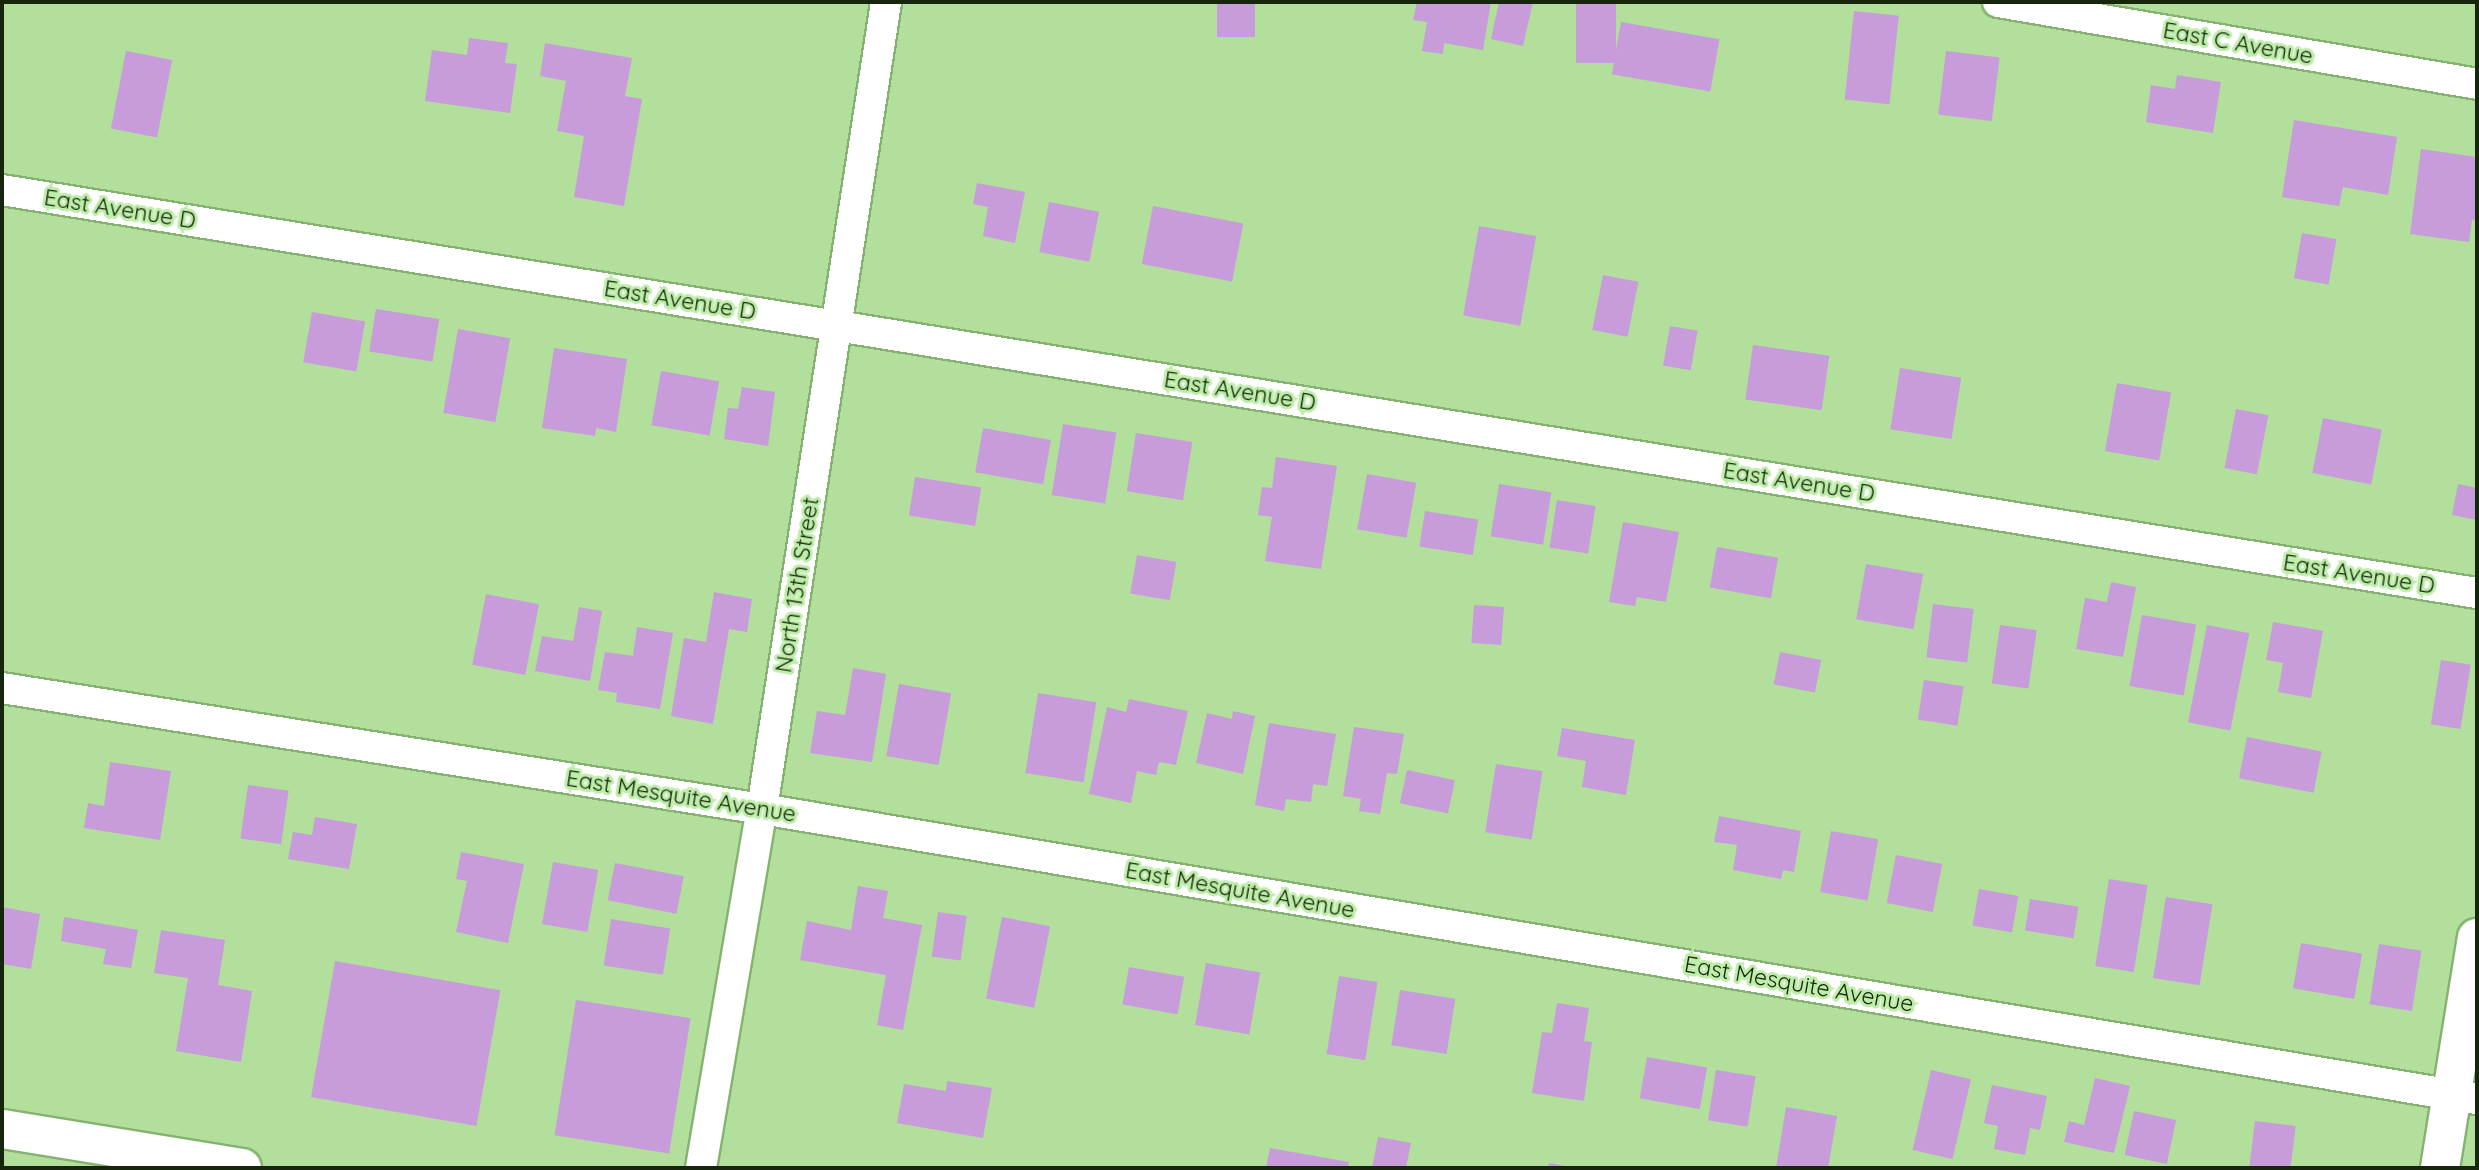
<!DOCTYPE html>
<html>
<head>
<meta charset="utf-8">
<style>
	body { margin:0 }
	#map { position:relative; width:2479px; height:1170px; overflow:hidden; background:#b2df9c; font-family:Quicksand,sans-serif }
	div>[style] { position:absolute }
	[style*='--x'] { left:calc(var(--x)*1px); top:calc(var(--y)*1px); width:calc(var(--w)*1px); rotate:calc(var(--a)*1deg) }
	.building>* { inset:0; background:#c89bdb; transform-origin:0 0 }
	.roads { filter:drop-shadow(2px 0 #86b271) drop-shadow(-2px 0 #86b271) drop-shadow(0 2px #86b271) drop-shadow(0 -2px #86b271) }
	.street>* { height:30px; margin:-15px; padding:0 15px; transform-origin:15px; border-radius:15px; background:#fff }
	.secondary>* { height:38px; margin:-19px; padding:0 19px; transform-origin:19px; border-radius:19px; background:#fff }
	span { translate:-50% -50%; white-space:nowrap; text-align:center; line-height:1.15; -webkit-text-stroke:6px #beeda9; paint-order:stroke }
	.street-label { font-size:23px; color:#15260c }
	.frame { position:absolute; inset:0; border:4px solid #15260c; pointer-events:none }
</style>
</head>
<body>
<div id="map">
	<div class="building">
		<i style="left:1217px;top:2px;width:38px;height:35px"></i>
		<i style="clip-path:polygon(1417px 2px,1491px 2px,1483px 50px,1444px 43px,1443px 54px,1422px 51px,1427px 22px,1413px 20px)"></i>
		<i style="clip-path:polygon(1499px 2px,1533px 2px,1523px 46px,1491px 39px)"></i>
		<i style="left:1576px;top:2px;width:40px;height:61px"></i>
		<i style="left:1854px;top:11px;width:45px;height:89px;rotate:6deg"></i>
		<i style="left:1621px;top:22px;width:100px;height:53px;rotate:10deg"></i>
		<i style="clip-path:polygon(469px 38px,508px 43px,505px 63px,517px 64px,510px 113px,425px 101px,432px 50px,467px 55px)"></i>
		<i style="clip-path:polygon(545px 43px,632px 58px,625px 96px,642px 99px,624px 206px,574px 197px,584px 136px,557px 131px,566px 81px,540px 76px)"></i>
		<i style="left:126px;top:51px;width:47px;height:79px;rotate:11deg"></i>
		<i style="left:1946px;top:51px;width:54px;height:64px;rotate:7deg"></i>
		<i style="clip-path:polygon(2177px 75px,2221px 82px,2213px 133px,2146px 122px,2151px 85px,2175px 89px)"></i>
		<i style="clip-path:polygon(2294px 120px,2397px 137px,2388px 195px,2343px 187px,2339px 206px,2282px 197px)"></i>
		<i style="clip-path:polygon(2421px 149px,2477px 157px,2477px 221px,2472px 220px,2469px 242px,2410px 234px)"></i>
		<i style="clip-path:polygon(977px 183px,1025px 192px,1015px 243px,983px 236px,988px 207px,973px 204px)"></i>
		<i style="left:1049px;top:202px;width:51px;height:51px;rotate:11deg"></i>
		<i style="left:1153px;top:206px;width:92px;height:59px;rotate:11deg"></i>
		<i style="left:1479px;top:226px;width:58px;height:91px;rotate:10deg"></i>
		<i style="left:2302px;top:233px;width:35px;height:46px;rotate:10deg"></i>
		<i style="left:1603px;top:275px;width:36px;height:56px;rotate:11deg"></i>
		<i style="left:376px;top:309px;width:64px;height:43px;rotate:9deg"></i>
		<i style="left:312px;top:312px;width:54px;height:51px;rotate:10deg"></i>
		<i style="left:1670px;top:326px;width:28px;height:40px;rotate:10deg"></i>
		<i style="left:458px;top:329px;width:53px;height:85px;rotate:10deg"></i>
		<i style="left:1753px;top:345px;width:77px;height:55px;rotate:8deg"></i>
		<i style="clip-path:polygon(554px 348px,627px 359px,616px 432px,596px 428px,595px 436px,542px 428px)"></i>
		<i style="left:1900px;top:368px;width:62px;height:62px;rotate:9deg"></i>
		<i style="left:661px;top:371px;width:59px;height:55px;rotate:10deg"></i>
		<i style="left:2117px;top:383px;width:55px;height:69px;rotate:10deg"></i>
		<i style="clip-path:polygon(742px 387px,775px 392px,768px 446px,724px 439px,728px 408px,738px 409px)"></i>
		<i style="left:2236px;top:409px;width:33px;height:60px;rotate:11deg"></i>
		<i style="left:2323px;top:418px;width:60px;height:56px;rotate:11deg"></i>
		<i style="left:1063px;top:424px;width:54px;height:72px;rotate:9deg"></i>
		<i style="left:983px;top:428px;width:69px;height:45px;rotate:10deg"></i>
		<i style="left:1136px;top:433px;width:57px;height:59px;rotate:9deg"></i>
		<i style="clip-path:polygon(1276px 457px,1337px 466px,1321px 569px,1265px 561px,1272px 517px,1258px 515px,1262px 487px,1272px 488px)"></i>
		<i style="left:1367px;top:474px;width:50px;height:56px;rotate:10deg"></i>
		<i style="left:915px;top:477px;width:67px;height:39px;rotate:9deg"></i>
		<i style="left:1499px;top:484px;width:53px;height:53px;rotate:9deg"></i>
		<i style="clip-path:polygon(2458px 484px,2477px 488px,2477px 520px,2452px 515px)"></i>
		<i style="left:1557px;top:500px;width:39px;height:48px;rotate:9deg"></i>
		<i style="left:1425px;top:511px;width:54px;height:36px;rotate:9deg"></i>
		<i style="clip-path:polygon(1623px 522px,1679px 532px,1666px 602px,1637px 597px,1635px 606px,1609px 602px)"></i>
		<i style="left:1717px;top:547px;width:62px;height:41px;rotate:10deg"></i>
		<i style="left:1137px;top:555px;width:40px;height:39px;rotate:10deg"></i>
		<i style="left:1866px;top:564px;width:58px;height:56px;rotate:10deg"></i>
		<i style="clip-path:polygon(2111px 582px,2136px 587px,2123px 657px,2076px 649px,2085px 598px,2107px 602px)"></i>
		<i style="clip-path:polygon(714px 592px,752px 599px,747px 632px,729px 629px,713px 724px,671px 716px,684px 638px,706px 642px)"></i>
		<i style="left:486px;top:594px;width:54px;height:72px;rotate:11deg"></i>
		<i style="left:1933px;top:604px;width:41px;height:54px;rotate:7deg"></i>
		<i style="left:1474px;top:605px;width:30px;height:38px;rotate:4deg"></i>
		<i style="clip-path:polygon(579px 607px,602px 611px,590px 681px,535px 671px,542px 636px,573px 641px)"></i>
		<i style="left:2142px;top:615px;width:55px;height:72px;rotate:10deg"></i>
		<i style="clip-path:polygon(2273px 622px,2323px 631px,2311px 698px,2278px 692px,2283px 663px,2266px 660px)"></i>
		<i style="left:2000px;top:625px;width:37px;height:59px;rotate:8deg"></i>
		<i style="left:2207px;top:625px;width:43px;height:99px;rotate:11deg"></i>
		<i style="clip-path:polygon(637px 627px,673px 633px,660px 709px,616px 702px,617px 693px,598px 690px,605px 652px,633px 656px)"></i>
		<i style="left:1780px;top:652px;width:42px;height:33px;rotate:11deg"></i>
		<i style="left:2441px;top:660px;width:30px;height:65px;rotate:9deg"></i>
		<i style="clip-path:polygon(853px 668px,886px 674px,872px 762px,810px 753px,817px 711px,845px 715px)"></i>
		<i style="left:1924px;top:680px;width:40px;height:40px;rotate:9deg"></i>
		<i style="left:899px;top:684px;width:53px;height:73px;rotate:10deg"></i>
		<i style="left:1038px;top:693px;width:59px;height:81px;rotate:9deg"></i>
		<i style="clip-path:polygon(1129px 699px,1188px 711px,1176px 765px,1159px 762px,1156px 775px,1137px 771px,1131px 803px,1089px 794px,1107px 707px,1126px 712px)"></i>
		<i style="clip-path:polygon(1233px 711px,1255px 716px,1243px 774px,1196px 763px,1207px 713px,1232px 719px)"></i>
		<i style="clip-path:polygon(1269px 723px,1336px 734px,1327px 786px,1313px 784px,1311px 802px,1286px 799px,1284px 811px,1255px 805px)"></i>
		<i style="clip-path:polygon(1354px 727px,1404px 734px,1397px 774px,1387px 773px,1380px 814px,1359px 811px,1361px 799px,1343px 796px)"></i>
		<i style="clip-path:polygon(1562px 728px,1635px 740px,1626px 795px,1582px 787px,1586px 761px,1557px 756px)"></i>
		<i style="left:2247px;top:737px;width:76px;height:42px;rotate:11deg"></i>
		<i style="clip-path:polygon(110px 762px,171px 771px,160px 840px,84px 828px,88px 803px,104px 806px)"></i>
		<i style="left:1496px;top:764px;width:47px;height:69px;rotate:9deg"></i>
		<i style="left:1407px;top:770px;width:49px;height:34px;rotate:12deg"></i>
		<i style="left:248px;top:785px;width:41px;height:54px;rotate:8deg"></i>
		<i style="clip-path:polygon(1719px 816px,1801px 831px,1794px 872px,1783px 870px,1781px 879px,1733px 870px,1737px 845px,1714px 842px)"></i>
		<i style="clip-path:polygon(315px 817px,357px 824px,349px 869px,288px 859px,293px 832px,312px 835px)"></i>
		<i style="left:1831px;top:831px;width:48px;height:62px;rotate:10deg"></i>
		<i style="clip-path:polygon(461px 852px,524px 864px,508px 943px,456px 932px,467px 881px,456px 879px)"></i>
		<i style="left:1896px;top:855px;width:47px;height:49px;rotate:11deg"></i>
		<i style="left:553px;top:862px;width:46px;height:63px;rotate:10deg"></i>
		<i style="left:615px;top:863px;width:70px;height:38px;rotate:11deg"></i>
		<i style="left:2109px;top:879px;width:39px;height:88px;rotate:9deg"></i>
		<i style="clip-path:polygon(858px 886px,888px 891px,883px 918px,922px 925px,903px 1030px,877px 1025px,886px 975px,800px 960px,807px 921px,851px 930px)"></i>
		<i style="left:1979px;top:889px;width:40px;height:37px;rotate:10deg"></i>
		<i style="left:2166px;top:897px;width:47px;height:82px;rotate:9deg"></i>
		<i style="left:2030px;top:899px;width:49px;height:32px;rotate:9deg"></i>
		<i style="clip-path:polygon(2px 907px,40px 914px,31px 969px,2px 964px)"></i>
		<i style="left:938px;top:912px;width:29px;height:45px;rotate:8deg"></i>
		<i style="clip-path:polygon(64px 917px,138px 930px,131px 968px,103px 964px,106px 949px,61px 941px)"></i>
		<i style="left:1002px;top:917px;width:49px;height:83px;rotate:11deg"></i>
		<i style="left:611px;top:919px;width:60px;height:47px;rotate:9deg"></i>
		<i style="clip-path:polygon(161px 930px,225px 940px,218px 985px,252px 991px,241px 1062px,176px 1051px,188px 978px,154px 973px)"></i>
		<i style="left:2301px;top:943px;width:62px;height:46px;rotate:10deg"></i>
		<i style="left:2379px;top:944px;width:43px;height:61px;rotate:9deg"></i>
		<i style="left:335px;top:961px;width:168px;height:138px;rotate:10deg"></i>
		<i style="left:1206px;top:963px;width:55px;height:63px;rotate:10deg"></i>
		<i style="left:1129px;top:967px;width:56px;height:38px;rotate:10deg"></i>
		<i style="left:1339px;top:976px;width:39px;height:79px;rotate:9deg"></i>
		<i style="left:1400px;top:990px;width:56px;height:56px;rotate:9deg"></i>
		<i style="left:576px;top:1000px;width:116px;height:137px;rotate:9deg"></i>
		<i style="clip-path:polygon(1557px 1003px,1589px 1008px,1584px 1041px,1592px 1042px,1584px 1101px,1532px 1093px,1542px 1032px,1552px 1033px)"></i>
		<i style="left:1647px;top:1057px;width:61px;height:42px;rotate:10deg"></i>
		<i style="left:1716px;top:1070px;width:40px;height:51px;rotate:9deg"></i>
		<i style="left:1931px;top:1070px;width:41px;height:82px;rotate:13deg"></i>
		<i style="clip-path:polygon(2095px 1078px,2130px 1086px,2114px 1153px,2064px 1142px,2069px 1121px,2084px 1125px)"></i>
		<i style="clip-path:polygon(947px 1081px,992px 1088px,983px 1138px,897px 1123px,904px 1084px,946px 1091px)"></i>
		<i style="clip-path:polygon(1992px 1085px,2047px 1096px,2040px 1130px,2030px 1128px,2025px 1155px,1994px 1149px,1998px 1126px,1984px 1123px)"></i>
		<i style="clip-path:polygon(1786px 1107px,1837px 1116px,1828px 1168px,1776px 1168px)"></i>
		<i style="left:2134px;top:1111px;width:43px;height:45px;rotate:12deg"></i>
		<i style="left:2255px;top:1121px;width:41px;height:47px;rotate:7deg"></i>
		<i style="clip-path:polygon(1378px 1137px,1411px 1143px,1406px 1168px,1372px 1168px)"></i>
		<i style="clip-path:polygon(1270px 1148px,1349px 1162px,1348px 1168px,1266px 1168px)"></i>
		<i style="clip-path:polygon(1549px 1163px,1571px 1167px,1571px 1168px,1548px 1168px)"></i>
	</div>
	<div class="roads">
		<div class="street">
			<i style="--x:1998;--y:2;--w:486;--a:9.7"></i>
			<i style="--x:2;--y:190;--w:2508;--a:9.25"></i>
			<i style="--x:2;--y:688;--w:770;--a:9.05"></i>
			<i style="--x:762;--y:809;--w:1739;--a:9.6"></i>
			<i style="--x:701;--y:1168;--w:364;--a:-80.4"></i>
			<i style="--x:762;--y:809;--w:816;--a:-81.26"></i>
		</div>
		<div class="secondary">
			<i style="--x:2;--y:1129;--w:243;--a:9.2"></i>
			<i style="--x:2440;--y:1168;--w:233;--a:-80.9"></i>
		</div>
	</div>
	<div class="street-label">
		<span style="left:2238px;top:43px;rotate:10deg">East C Avenue</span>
		<span style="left:120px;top:209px;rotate:9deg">East Avenue D</span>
		<span style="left:680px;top:300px;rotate:9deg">East Avenue D</span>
		<span style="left:1240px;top:391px;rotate:9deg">East Avenue D</span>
		<span style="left:1799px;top:482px;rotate:9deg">East Avenue D</span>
		<span style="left:2359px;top:574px;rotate:9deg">East Avenue D</span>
		<span style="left:797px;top:585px;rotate:-81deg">North 13th Street</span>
		<span style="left:681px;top:796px;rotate:9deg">East Mesquite Avenue</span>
		<span style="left:1240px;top:890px;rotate:10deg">East Mesquite Avenue</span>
		<span style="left:1799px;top:984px;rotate:10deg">East Mesquite Avenue</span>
	</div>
	<div class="frame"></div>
</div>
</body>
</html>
